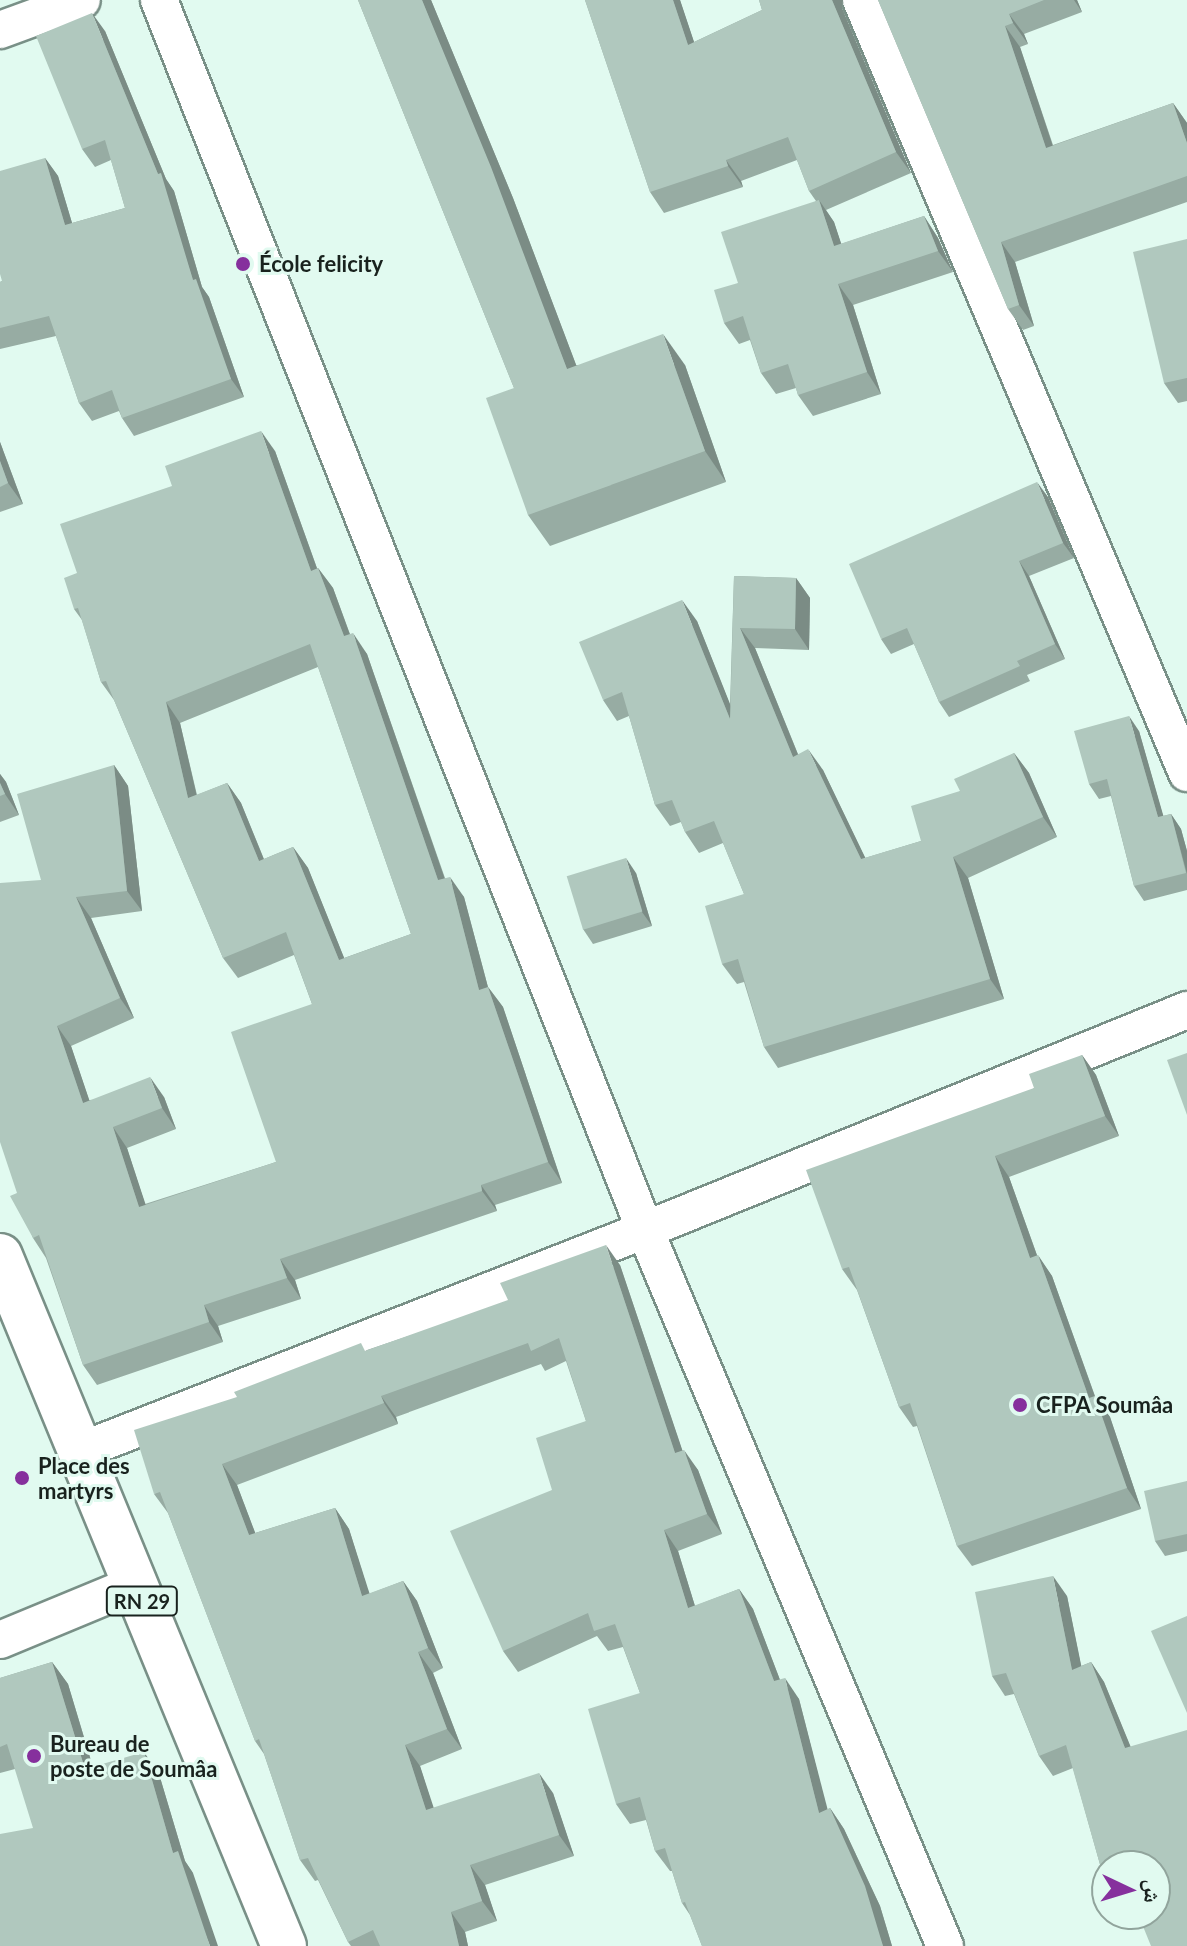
<!DOCTYPE html>
<html>
<head>
<meta charset="utf-8">
<style>
	body { margin:0 }
	#map { position:relative; width:1187px; height:1946px; overflow:hidden; background:#e1faf0; font-family:Lato,"Noto Naskh Arabic",sans-serif }
	div>[style] { position:absolute }
	[style*='--x'] { left:calc(var(--x)*1px); top:calc(var(--y)*1px); width:calc(var(--w)*1px); rotate:calc(var(--a)*1deg) }
	.roads { filter:drop-shadow(2px 0 #799087) drop-shadow(-2px 0 #799087) drop-shadow(0 2px #799087) drop-shadow(0 -2px #799087) }
	.street>* { height:36px; margin:-18px; padding:0 18px; transform-origin:18px; border-radius:18px; background:#fff }
	.primary>* { height:44px; margin:-22px; padding:0 22px; transform-origin:22px; border-radius:22px; background:#fff }
	.wall>* { inset:0; background:#97aca3 }
	.shaded-wall>* { inset:0; background:#7b8c85 }
	.building>* { inset:0; background:#b0c8be; transform-origin:0 0 }
	.dots>* { width:22px; height:22px; translate:-50% -50%; box-sizing:border-box; border:4px solid #e1faf0; border-radius:50% }
	span { translate:-50% -50%; white-space:nowrap; text-align:center; line-height:1.15; -webkit-text-stroke:6px #e1faf0; paint-order:stroke }
	.shield-label span { padding:2px 6px; background:#e1faf0; border:2px solid; border-radius:6px; -webkit-text-stroke-width:0 }
	.shield-label { font-size:20px; color:#19221e; font-weight:700 }
	.poi-label { font-size:22px; color:#19221e; font-weight:700 }
	.left { translate:0 -50%; text-align:left }
	.north { position:absolute; left:1091px; top:1850px; width:80px; height:80px; box-sizing:border-box; background:#e1faf0; border:2px solid #91a49c; border-radius:50%; rotate:94deg; font-size:22px; font-weight:700; line-height:32px; text-align:center; color:#19221e }
	.north::after { content:''; display:block; margin:auto; width:28px; height:36px; background:#86309d; clip-path:polygon(50% 0,100% 100%,50% 72%,0 100%) }
</style>
</head>
<body>
<div id="map">
	<div class="roads">
		<div class="street">
			<i style="--x:159;--y:0;--w:1323;--a:68.44"></i>
			<i style="--x:645;--y:1230;--w:776;--a:67.27"></i>
			<i style="--x:861;--y:0;--w:839;--a:67.13"></i>
			<i style="--x:0;--y:30;--w:87;--a:-20.1"></i>
			<i style="--x:80;--y:1451;--w:607;--a:-21.36"></i>
			<i style="--x:645;--y:1230;--w:585;--a:-22.09"></i>
			<i style="--x:0;--y:1640;--w:146;--a:-22.5"></i>
		</div>
		<div class="primary">
			<i style="--x:0;--y:1256;--w:746;--a:67.63"></i>
		</div>
	</div>
	<div class="wall">
		<i style="clip-path:polygon(358px 0,431px 0,513px 198px,576px 365px,685px 365px,726px 482px,550px 546px,528px 515px,514px 388px)"></i>
		<i style="clip-path:polygon(585px 0,680px 0,694px 42px,762px 10px,759px 0,843px 0,842px 8px,911px 173px,826px 210px,834px 222px,841px 244px,924px 216px,938px 238px,953px 272px,853px 305px,881px 394px,813px 416px,798px 395px,796px 388px,776px 394px,761px 373px,750px 340px,739px 344px,724px 323px,738px 283px,816px 201px,809px 191px,797px 160px,741px 181px,743px 187px,664px 213px,650px 192px)"></i>
		<i style="clip-path:polygon(878px 0,1077px 0,1082px 12px,1024px 34px,1028px 44px,1020px 47px,1053px 145px,1173px 103px,1187px 123px,1187px 202px,1015px 262px,1034px 326px,1023px 330px,1008px 309px)"></i>
		<i style="clip-path:polygon(105px 31px,166px 179px,174px 191px,202px 287px,209px 297px,244px 397px,134px 436px,122px 418px,119px 411px,92px 421px,79px 403px,56px 336px,0 349px,0 282px,2px 281px,45px 158px,58px 176px,72px 223px,125px 208px,111px 160px,95px 167px,82px 149px)"></i>
		<i style="clip-path:polygon(1187px 239px,1187px 401px,1178px 403px,1164px 383px)"></i>
		<i style="clip-path:polygon(0 442px,23px 504px,0 512px)"></i>
		<i style="clip-path:polygon(evenodd,275px 451px,317px 568px,318px 568px,333px 588px,350px 634px,367px 654px,445px 878px,464px 897px,488px 987px,503px 1007px,562px 1183px,495px 1205px,497px 1211px,295px 1280px,301px 1299px,218px 1326px,223px 1342px,97px 1385px,83px 1365px,46px 1258px,33px 1238px,17px 1193px,41px 880px,114px 765px,128px 786px,142px 911px,91px 918px,134px 1018px,71px 1046px,89px 1100px,164px 1097px,176px 1129px,127px 1148px,145px 1204px,276px 1162px,312px 1004px,294px 955px,238px 978px,223px 958px,114px 700px,101px 682px,82px 620px,74px 609px,77px 573px,275px 451px,318px 667px,411px 934px,344px 958px,308px 868px,293px 847px,264px 859px,241px 803px,227px 783px,197px 795px,180px 723px,318px 667px)"></i>
		<i style="clip-path:polygon(1048px 497px,1074px 558px,1029px 576px,1065px 659px,1027px 675px,1030px 681px,949px 717px,939px 702px,914px 644px,891px 654px,881px 639px)"></i>
		<i style="clip-path:polygon(734px 576px,796px 578px,810px 598px,809px 650px,755px 648px,798px 754px,823px 770px,865px 858px,921px 841px,960px 791px,1014px 753px,1029px 773px,1057px 837px,968px 878px,1004px 999px,778px 1068px,764px 1047px,744px 982px,737px 984px,722px 964px,744px 894px,723px 843px,699px 853px,685px 832px,681px 822px,670px 826px,655px 805px,629px 716px,617px 721px,603px 700px,697px 621px,730px 705px)"></i>
		<i style="clip-path:polygon(1139px 731px,1163px 816px,1171px 814px,1181px 829px,1187px 851px,1187px 890px,1144px 901px,1134px 886px,1111px 796px,1099px 799px,1089px 784px)"></i>
		<i style="clip-path:polygon(0 774px,6px 782px,19px 815px,0 822px)"></i>
		<i style="clip-path:polygon(636px 873px,652px 926px,593px 944px,583px 929px)"></i>
		<i style="clip-path:polygon(1082px 1055px,1096px 1075px,1119px 1136px,1009px 1177px,1037px 1255px,1052px 1276px,1095px 1396px,1110px 1417px,1141px 1509px,972px 1566px,957px 1546px,917px 1426px,913px 1427px,899px 1407px,857px 1290px,842px 1269px,1034px 1088px)"></i>
		<i style="clip-path:polygon(620px 1265px,682px 1450px,698px 1470px,722px 1534px,678px 1551px,695px 1606px,739px 1589px,753px 1609px,780px 1680px,799px 1699px,827px 1810px,830px 1808px,844px 1829px,880px 1906px,892px 1946px,702px 1946px,690px 1915px,682px 1903px,672px 1871px,670px 1871px,655px 1851px,646px 1820px,630px 1824px,616px 1804px,640px 1693px,623px 1647px,608px 1651px,597px 1636px,518px 1672px,503px 1651px,552px 1490px,586px 1421px,566px 1361px,545px 1371px,541px 1364px,396px 1417px,398px 1424px,237px 1485px,255px 1533px,335px 1508px,349px 1529px,369px 1594px,403px 1581px,417px 1601px,443px 1668px,433px 1673px,462px 1749px,420px 1766px,433px 1808px,553px 1793px,574px 1856px,485px 1885px,497px 1921px,465px 1932px,468px 1946px,351px 1946px,348px 1942px,318px 1880px,315px 1881px,300px 1860px,264px 1754px,255px 1741px,168px 1513px,154px 1494px,367px 1350px)"></i>
		<i style="clip-path:polygon(1187px 1481px,1187px 1551px,1165px 1556px,1155px 1541px)"></i>
		<i style="clip-path:polygon(1067px 1596px,1081px 1666px,1091px 1662px,1104px 1682px,1130px 1746px,1155px 1914px,1107px 1866px,1107px 1877px,1101px 1868px,1073px 1768px,1053px 1776px,1039px 1756px,1014px 1694px,1005px 1696px,992px 1676px)"></i>
		<i style="clip-path:polygon(52px 1662px,68px 1684px,93px 1767px,159px 1774px,185px 1861px,193px 1873px,15px 1769px,0 1773px,0 1678px)"></i>
	</div>
	<div class="shaded-wall">
		<i style="clip-path:polygon(422px 0,431px 0,513px 198px,589px 399px,567px 369px)"></i>
		<i style="clip-path:polygon(673px 0,680px 0,702px 66px,688px 45px)"></i>
		<i style="clip-path:polygon(832px 0,843px 0,842px 8px,911px 173px,896px 152px)"></i>
		<i style="clip-path:polygon(1074px 0,1077px 0,1082px 12px)"></i>
		<i style="clip-path:polygon(92px 13px,105px 31px,166px 179px,174px 191px,202px 287px,209px 297px,244px 397px,231px 379px,193px 280px,158px 174px)"></i>
		<i style="clip-path:polygon(1009px 14px,1024px 34px,1028px 44px,1013px 23px)"></i>
		<i style="clip-path:polygon(1005px 26px,1020px 47px,1060px 168px,1046px 148px)"></i>
		<i style="clip-path:polygon(1173px 103px,1187px 123px,1187px 143px)"></i>
		<i style="clip-path:polygon(45px 158px,58px 176px,78px 243px,65px 225px)"></i>
		<i style="clip-path:polygon(726px 160px,741px 181px,743px 187px,728px 166px)"></i>
		<i style="clip-path:polygon(819px 200px,834px 222px,849px 267px,834px 246px)"></i>
		<i style="clip-path:polygon(924px 216px,938px 238px,953px 272px,938px 251px)"></i>
		<i style="clip-path:polygon(1001px 242px,1015px 262px,1034px 326px,1019px 305px)"></i>
		<i style="clip-path:polygon(838px 284px,853px 305px,881px 394px,867px 372px)"></i>
		<i style="clip-path:polygon(663px 334px,685px 365px,726px 482px,705px 451px)"></i>
		<i style="clip-path:polygon(261px 431px,275px 451px,325px 591px,311px 571px)"></i>
		<i style="clip-path:polygon(0 442px,23px 504px,8px 483px,0 461px)"></i>
		<i style="clip-path:polygon(1037px 482px,1048px 497px,1074px 558px,1063px 543px)"></i>
		<i style="clip-path:polygon(1019px 561px,1029px 576px,1065px 659px,1055px 644px)"></i>
		<i style="clip-path:polygon(318px 568px,333px 588px,358px 657px,344px 636px)"></i>
		<i style="clip-path:polygon(796px 578px,810px 598px,809px 650px,795px 629px)"></i>
		<i style="clip-path:polygon(682px 600px,697px 621px,744px 739px,730px 719px)"></i>
		<i style="clip-path:polygon(740px 628px,755px 648px,807px 777px,793px 757px)"></i>
		<i style="clip-path:polygon(353px 633px,367px 654px,452px 900px,438px 880px)"></i>
		<i style="clip-path:polygon(166px 702px,180px 723px,202px 819px,188px 798px)"></i>
		<i style="clip-path:polygon(1129px 716px,1139px 731px,1168px 832px,1158px 817px)"></i>
		<i style="clip-path:polygon(808px 749px,823px 770px,876px 880px,861px 859px)"></i>
		<i style="clip-path:polygon(1014px 753px,1029px 773px,1057px 837px,1043px 817px)"></i>
		<i style="clip-path:polygon(114px 765px,128px 786px,142px 911px,127px 891px)"></i>
		<i style="clip-path:polygon(0 774px,6px 782px,19px 815px,5px 794px,0 783px)"></i>
		<i style="clip-path:polygon(227px 783px,241px 803px,273px 882px,259px 861px)"></i>
		<i style="clip-path:polygon(1171px 814px,1181px 829px,1187px 851px,1187px 874px)"></i>
		<i style="clip-path:polygon(293px 847px,308px 868px,353px 980px,339px 960px)"></i>
		<i style="clip-path:polygon(953px 857px,968px 878px,1004px 999px,990px 979px)"></i>
		<i style="clip-path:polygon(626px 858px,636px 873px,652px 926px,642px 912px)"></i>
		<i style="clip-path:polygon(450px 877px,464px 897px,494px 1010px,479px 990px)"></i>
		<i style="clip-path:polygon(76px 897px,91px 918px,134px 1018px,120px 998px)"></i>
		<i style="clip-path:polygon(488px 987px,503px 1007px,562px 1183px,548px 1162px)"></i>
		<i style="clip-path:polygon(57px 1026px,71px 1046px,97px 1123px,83px 1103px)"></i>
		<i style="clip-path:polygon(1082px 1055px,1096px 1075px,1119px 1136px,1105px 1116px)"></i>
		<i style="clip-path:polygon(150px 1077px,164px 1097px,176px 1129px,162px 1108px)"></i>
		<i style="clip-path:polygon(113px 1127px,127px 1148px,153px 1227px,139px 1207px)"></i>
		<i style="clip-path:polygon(995px 1156px,1009px 1177px,1045px 1278px,1030px 1258px)"></i>
		<i style="clip-path:polygon(481px 1185px,495px 1205px,497px 1211px,482px 1191px)"></i>
		<i style="clip-path:polygon(606px 1245px,620px 1265px,690px 1473px,675px 1453px)"></i>
		<i style="clip-path:polygon(1038px 1255px,1052px 1276px,1099px 1408px,1095px 1396px,1110px 1417px,1141px 1509px,1127px 1488px,1089px 1398px)"></i>
		<i style="clip-path:polygon(280px 1259px,295px 1280px,301px 1299px,287px 1278px)"></i>
		<i style="clip-path:polygon(204px 1305px,218px 1326px,223px 1342px,209px 1322px)"></i>
		<i style="clip-path:polygon(381px 1396px,396px 1417px,398px 1424px,384px 1403px)"></i>
		<i style="clip-path:polygon(684px 1450px,698px 1470px,722px 1534px,707px 1514px)"></i>
		<i style="clip-path:polygon(222px 1464px,237px 1485px,264px 1556px,249px 1535px)"></i>
		<i style="clip-path:polygon(335px 1508px,349px 1529px,377px 1617px,362px 1596px)"></i>
		<i style="clip-path:polygon(664px 1530px,678px 1551px,702px 1629px,688px 1608px)"></i>
		<i style="clip-path:polygon(1053px 1576px,1067px 1596px,1086px 1689px,1072px 1670px)"></i>
		<i style="clip-path:polygon(403px 1581px,417px 1601px,443px 1668px,428px 1648px)"></i>
		<i style="clip-path:polygon(739px 1589px,753px 1609px,788px 1701px,774px 1681px)"></i>
		<i style="clip-path:polygon(418px 1652px,433px 1673px,462px 1749px,447px 1729px)"></i>
		<i style="clip-path:polygon(52px 1662px,68px 1684px,100px 1791px,85px 1769px)"></i>
		<i style="clip-path:polygon(1091px 1662px,1104px 1682px,1139px 1767px,1125px 1748px)"></i>
		<i style="clip-path:polygon(785px 1678px,799px 1699px,834px 1834px,819px 1813px)"></i>
		<i style="clip-path:polygon(405px 1745px,420px 1766px,441px 1830px,426px 1810px)"></i>
		<i style="clip-path:polygon(144px 1752px,159px 1774px,185px 1861px,193px 1873px,218px 1946px,210px 1946px,173px 1853px)"></i>
		<i style="clip-path:polygon(539px 1773px,553px 1793px,574px 1856px,559px 1835px)"></i>
		<i style="clip-path:polygon(830px 1808px,844px 1829px,880px 1906px,892px 1946px,883px 1946px)"></i>
		<i style="clip-path:polygon(470px 1865px,485px 1885px,497px 1921px,482px 1901px)"></i>
		<i style="clip-path:polygon(451px 1912px,465px 1932px,468px 1946px,459px 1946px)"></i>
	</div>
	<div class="building">
		<i style="clip-path:polygon(358px 0,422px 0,491px 167px,567px 369px,663px 334px,705px 451px,528px 515px,486px 398px,514px 388px)"></i>
		<i style="clip-path:polygon(585px 0,673px 0,688px 45px,762px 10px,759px 0,832px 0,896px 152px,809px 191px,788px 137px,726px 160px,728px 166px,650px 192px)"></i>
		<i style="clip-path:polygon(878px 0,1044px 0,1009px 14px,1013px 23px,1005px 26px,1046px 148px,1173px 103px,1187px 143px,1187px 176px,1001px 242px,1019px 305px,1008px 309px)"></i>
		<i style="clip-path:polygon(92px 13px,158px 174px,161px 173px,193px 280px,196px 279px,231px 379px,122px 418px,112px 390px,79px 403px,49px 316px,0 328px,0 282px,2px 281px,0 274px,0 171px,45px 158px,65px 225px,125px 208px,105px 140px,82px 149px,36px 36px)"></i>
		<i style="clip-path:polygon(819px 200px,834px 246px,924px 216px,938px 251px,838px 284px,867px 372px,798px 395px,788px 364px,761px 373px,743px 316px,724px 323px,714px 290px,738px 283px,721px 232px)"></i>
		<i style="clip-path:polygon(1187px 239px,1187px 378px,1164px 383px,1133px 252px)"></i>
		<i style="clip-path:polygon(evenodd,261px 431px,311px 571px,318px 568px,344px 636px,353px 633px,438px 880px,450px 877px,479px 990px,488px 987px,548px 1162px,481px 1185px,482px 1191px,280px 1259px,287px 1278px,204px 1305px,209px 1322px,83px 1365px,39px 1235px,33px 1238px,10px 1196px,17px 1193px,0 1142px,0 883px,41px 880px,17px 794px,114px 765px,127px 891px,76px 897px,120px 998px,57px 1026px,83px 1103px,150px 1077px,162px 1108px,113px 1127px,139px 1207px,276px 1162px,231px 1032px,312px 1004px,286px 932px,223px 958px,106px 681px,101px 682px,78px 608px,74px 609px,64px 578px,77px 573px,60px 524px,172px 486px,165px 466px,261px 431px,310px 644px,411px 934px,339px 960px,293px 847px,259px 861px,227px 783px,188px 798px,166px 702px,310px 644px)"></i>
		<i style="clip-path:polygon(0 461px,8px 483px,0 487px)"></i>
		<i style="clip-path:polygon(1037px 482px,1063px 543px,1019px 561px,1055px 644px,1017px 661px,1020px 666px,939px 702px,907px 628px,881px 639px,849px 564px)"></i>
		<i style="clip-path:polygon(734px 576px,796px 578px,795px 629px,740px 628px,793px 757px,808px 749px,861px 859px,921px 841px,911px 806px,960px 791px,954px 779px,1014px 753px,1043px 817px,953px 857px,990px 979px,764px 1047px,738px 959px,722px 964px,705px 906px,744px 894px,714px 821px,685px 832px,672px 800px,655px 805px,622px 692px,603px 700px,579px 642px,682px 600px,730px 719px)"></i>
		<i style="clip-path:polygon(1129px 716px,1158px 817px,1171px 814px,1186px 873px,1134px 886px,1107px 779px,1089px 784px,1074px 731px)"></i>
		<i style="clip-path:polygon(0 783px,5px 794px,0 796px)"></i>
		<i style="left:626px;top:858px;width:56px;height:62px;rotate:73deg"></i>
		<i style="clip-path:polygon(1187px 1053px,1187px 1115px,1167px 1060px)"></i>
		<i style="clip-path:polygon(1082px 1055px,1105px 1116px,995px 1156px,1030px 1258px,1038px 1255px,1089px 1398px,1095px 1396px,1127px 1488px,957px 1546px,910px 1403px,899px 1407px,849px 1267px,842px 1269px,806px 1170px,1034px 1088px,1029px 1074px)"></i>
		<i style="clip-path:polygon(606px 1245px,675px 1453px,684px 1450px,707px 1514px,664px 1530px,688px 1608px,739px 1589px,774px 1681px,785px 1678px,819px 1813px,830px 1808px,865px 1886px,883px 1946px,702px 1946px,685px 1902px,682px 1903px,665px 1848px,655px 1851px,640px 1797px,616px 1804px,588px 1709px,640px 1693px,615px 1624px,594px 1631px,588px 1613px,503px 1651px,450px 1531px,552px 1490px,536px 1438px,586px 1421px,559px 1338px,531px 1351px,528px 1343px,381px 1396px,384px 1403px,222px 1464px,249px 1535px,335px 1508px,362px 1596px,403px 1581px,428px 1648px,418px 1652px,447px 1729px,405px 1745px,426px 1810px,539px 1773px,559px 1835px,470px 1865px,482px 1901px,451px 1912px,459px 1946px,380px 1946px,373px 1930px,348px 1942px,308px 1858px,300px 1860px,259px 1739px,255px 1741px,160px 1492px,154px 1494px,134px 1430px,237px 1397px,234px 1392px,361px 1343px,365px 1351px,508px 1300px,500px 1283px)"></i>
		<i style="clip-path:polygon(1187px 1481px,1187px 1534px,1155px 1541px,1144px 1491px)"></i>
		<i style="clip-path:polygon(1053px 1576px,1072px 1670px,1091px 1662px,1125px 1748px,1187px 1730px,1187px 1946px,1151px 1946px,1138px 1914px,1155px 1914px,1155px 1866px,1107px 1866px,1101px 1868px,1066px 1745px,1039px 1756px,1006px 1673px,992px 1676px,975px 1592px)"></i>
		<i style="clip-path:polygon(1187px 1616px,1187px 1713px,1151px 1631px)"></i>
		<i style="clip-path:polygon(52px 1662px,85px 1769px,144px 1752px,173px 1853px,178px 1851px,210px 1946px,0 1946px,0 1834px,33px 1828px,7px 1744px,0 1747px,0 1678px)"></i>
	</div>
	<div class="dots">
		<i style="left:243px;top:264px;background:#86309d"></i>
		<i style="left:1020px;top:1405px;background:#86309d"></i>
		<i style="left:22px;top:1478px;background:#86309d"></i>
		<i style="left:34px;top:1756px;background:#86309d"></i>
	</div>
	<div class="shield-label">
		<span style="left:142px;top:1601px">RN 29</span>
	</div>
	<div class="poi-label">
		<span class="left" style="left:259px;top:264px">École felicity</span>
		<span class="left" style="left:1036px;top:1405px">CFPA Soumâa</span>
		<span class="left" style="left:38px;top:1478px">Place des<br>martyrs</span>
		<span class="left" style="left:50px;top:1756px">Bureau de<br>poste de Soumâa</span>
	</div>
	<div class="north">ش</div>
</div>
</body>
</html>
